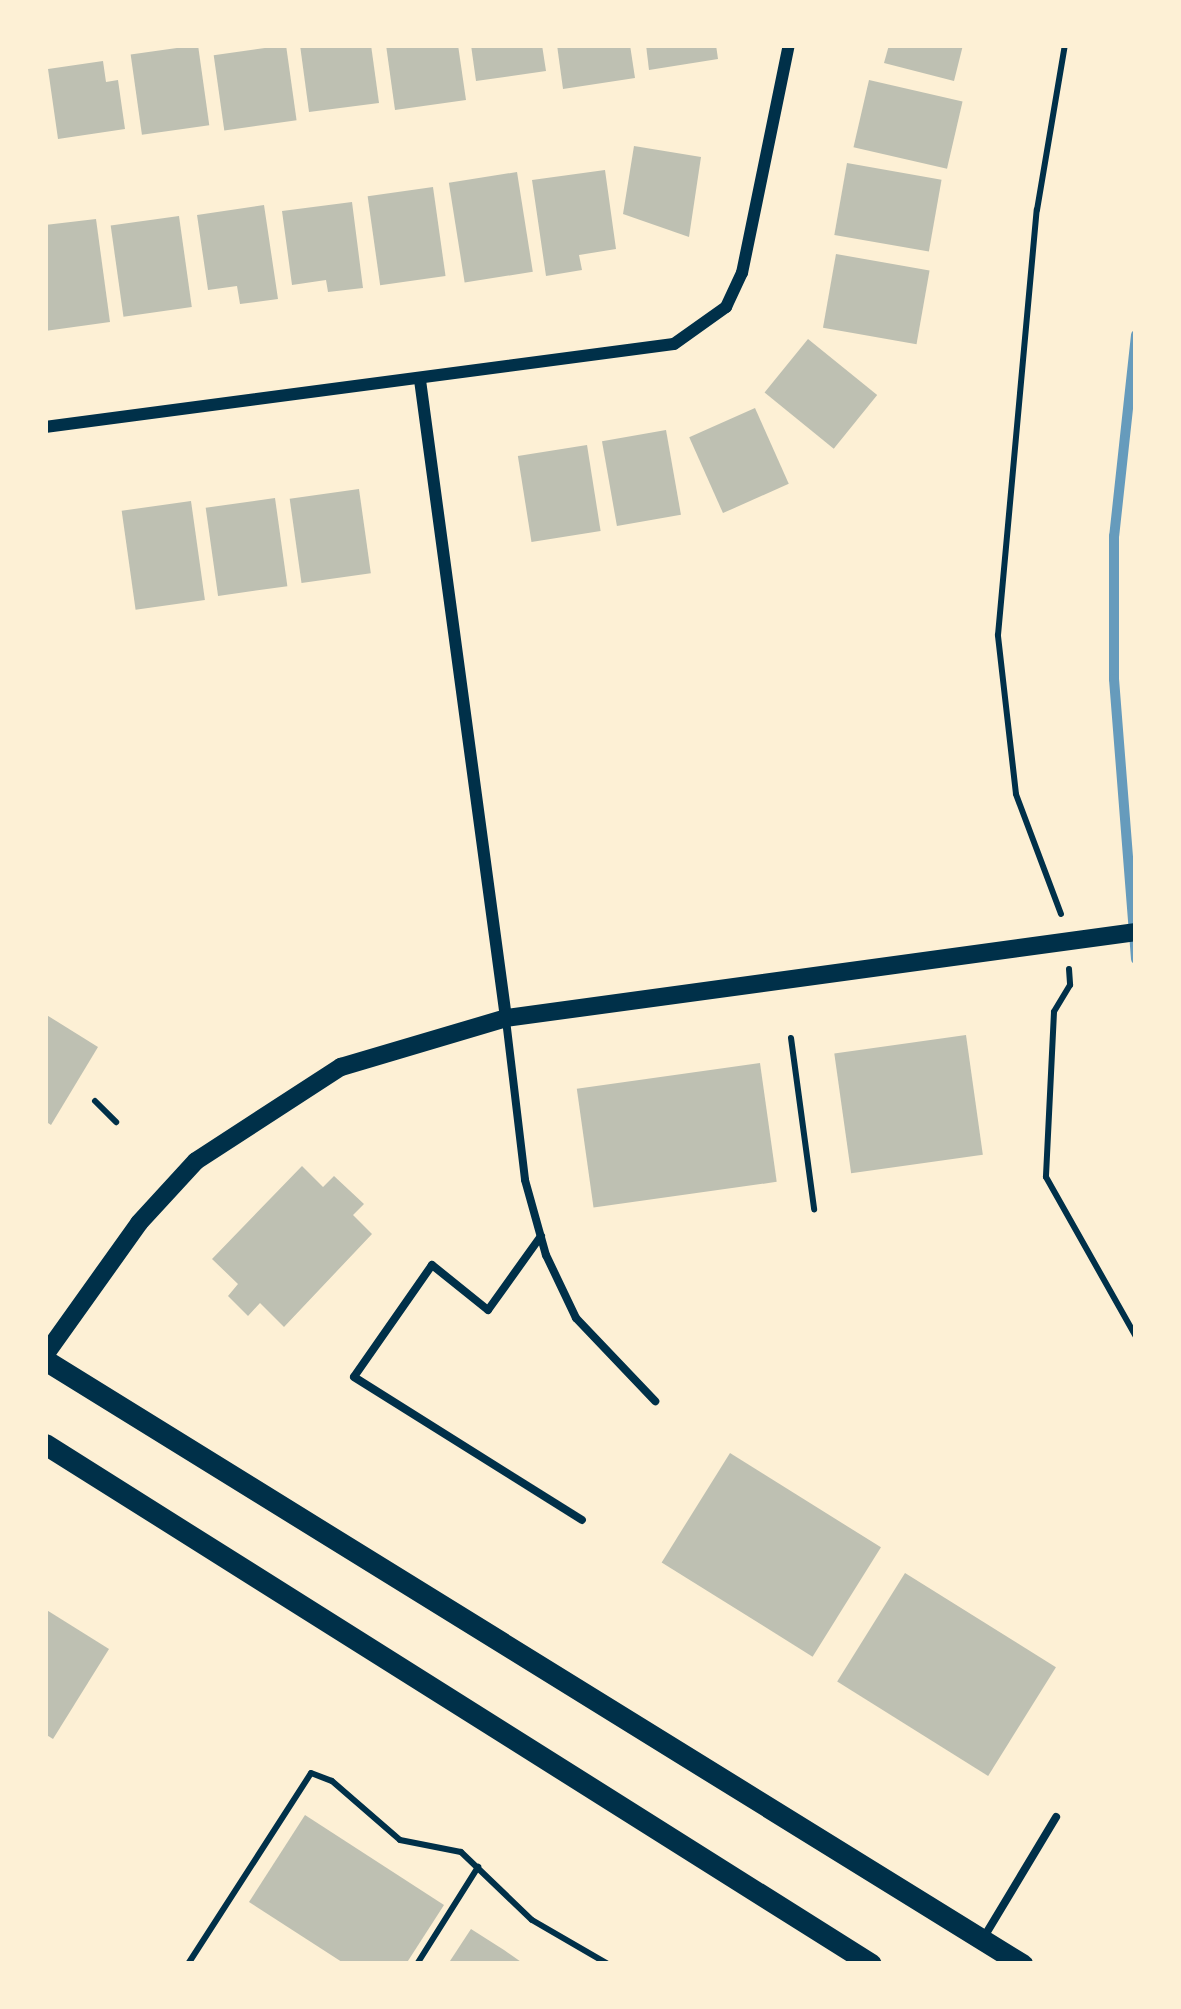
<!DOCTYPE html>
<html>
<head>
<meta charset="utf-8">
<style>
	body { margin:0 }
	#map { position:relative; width:1181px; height:2009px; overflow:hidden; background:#fdf0d5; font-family:Figtree,sans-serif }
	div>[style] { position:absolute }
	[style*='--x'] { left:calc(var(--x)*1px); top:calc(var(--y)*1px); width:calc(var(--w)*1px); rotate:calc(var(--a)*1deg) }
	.stream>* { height:10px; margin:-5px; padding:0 5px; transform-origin:5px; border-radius:5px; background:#669bbc }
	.building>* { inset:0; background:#bec0b2; transform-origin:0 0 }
	.path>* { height:6px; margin:-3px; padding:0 3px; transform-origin:3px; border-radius:3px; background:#003049 }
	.service>* { height:8px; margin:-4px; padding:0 4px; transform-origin:4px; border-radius:4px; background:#003049 }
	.minor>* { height:12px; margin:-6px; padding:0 6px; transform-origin:6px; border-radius:6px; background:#003049 }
	.tertiary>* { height:18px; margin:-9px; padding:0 9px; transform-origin:9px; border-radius:9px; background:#003049 }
	.secondary>* { height:21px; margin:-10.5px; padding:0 10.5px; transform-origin:10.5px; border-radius:10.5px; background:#003049 }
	span { translate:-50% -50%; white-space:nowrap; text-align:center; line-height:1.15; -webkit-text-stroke:10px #fdf0d5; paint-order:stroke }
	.frame { position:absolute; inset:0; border:48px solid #fdf0d5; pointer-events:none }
</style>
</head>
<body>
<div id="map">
	<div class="stream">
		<i style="--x:1136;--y:335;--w:202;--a:96.2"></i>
		<i style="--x:1114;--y:536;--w:143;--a:90"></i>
		<i style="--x:1114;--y:679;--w:281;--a:85.5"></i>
	</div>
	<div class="building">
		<i style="left:198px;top:45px;width:81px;height:68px;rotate:82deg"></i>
		<i style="left:286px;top:45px;width:76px;height:73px;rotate:82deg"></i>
		<i style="clip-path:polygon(300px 45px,371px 45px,379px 103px,309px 112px)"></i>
		<i style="clip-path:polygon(386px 45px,458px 45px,466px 100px,395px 110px)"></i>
		<i style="clip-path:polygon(471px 45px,542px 45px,546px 71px,476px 81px)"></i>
		<i style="clip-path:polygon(557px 45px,630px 45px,635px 78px,563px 89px)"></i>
		<i style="clip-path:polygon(646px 45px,716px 45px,718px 59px,649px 70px)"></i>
		<i style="clip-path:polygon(889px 45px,963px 45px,954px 81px,884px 63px)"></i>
		<i style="clip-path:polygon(103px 61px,106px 82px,118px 80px,125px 129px,58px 139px,48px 69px)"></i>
		<i style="left:869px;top:80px;width:96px;height:69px;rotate:13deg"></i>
		<i style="clip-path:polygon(634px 146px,701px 157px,689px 237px,623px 214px)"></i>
		<i style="left:847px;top:163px;width:96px;height:73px;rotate:10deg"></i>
		<i style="clip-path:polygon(605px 170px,616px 249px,579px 255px,582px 270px,546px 276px,532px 180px)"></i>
		<i style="left:517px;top:172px;width:101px;height:69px;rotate:81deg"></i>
		<i style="left:433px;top:187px;width:90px;height:66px;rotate:82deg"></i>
		<i style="clip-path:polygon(352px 202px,363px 288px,328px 292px,326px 280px,292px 285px,282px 211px)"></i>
		<i style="clip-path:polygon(264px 205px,278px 299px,240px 304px,237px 286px,208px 290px,197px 215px)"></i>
		<i style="left:179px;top:216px;width:92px;height:69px;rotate:82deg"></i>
		<i style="clip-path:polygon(96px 219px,110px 322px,45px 331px,45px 225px)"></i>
		<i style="left:836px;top:254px;width:95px;height:75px;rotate:10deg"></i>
		<i style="left:808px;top:339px;width:89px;height:69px;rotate:39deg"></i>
		<i style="left:755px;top:408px;width:83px;height:72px;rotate:66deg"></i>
		<i style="left:666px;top:430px;width:86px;height:65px;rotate:80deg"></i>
		<i style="left:587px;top:445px;width:87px;height:70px;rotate:81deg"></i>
		<i style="left:359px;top:489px;width:85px;height:70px;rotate:82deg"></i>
		<i style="left:275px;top:498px;width:89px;height:70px;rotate:82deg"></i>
		<i style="left:191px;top:501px;width:100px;height:70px;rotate:82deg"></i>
		<i style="clip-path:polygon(45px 1014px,98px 1047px,51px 1125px,45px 1121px)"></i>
		<i style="left:966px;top:1035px;width:121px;height:133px;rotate:82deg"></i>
		<i style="left:760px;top:1063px;width:120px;height:185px;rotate:82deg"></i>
		<i style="clip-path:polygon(302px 1166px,323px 1187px,334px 1176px,364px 1204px,353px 1215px,372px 1234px,284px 1327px,260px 1303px,248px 1316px,228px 1296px,238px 1284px,212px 1259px)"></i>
		<i style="left:730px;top:1453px;width:178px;height:129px;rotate:32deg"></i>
		<i style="left:905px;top:1573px;width:178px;height:128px;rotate:32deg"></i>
		<i style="clip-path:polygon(45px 1609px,109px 1649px,53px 1739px,45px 1734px)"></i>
		<i style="clip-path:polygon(305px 1815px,444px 1905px,406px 1964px,345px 1964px,249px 1902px)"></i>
		<i style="clip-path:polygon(471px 1929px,504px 1950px,524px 1964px,448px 1964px)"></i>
	</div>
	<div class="path">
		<i style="--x:1061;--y:914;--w:128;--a:-110.6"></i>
		<i style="--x:1016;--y:794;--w:160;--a:-96.5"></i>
		<i style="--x:998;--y:635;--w:427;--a:-84.8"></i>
		<i style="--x:1037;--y:210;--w:167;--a:-80.4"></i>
		<i style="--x:1069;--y:969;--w:16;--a:86"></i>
		<i style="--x:1070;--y:985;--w:31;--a:121"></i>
		<i style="--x:1054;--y:1012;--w:165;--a:92.8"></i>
		<i style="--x:1046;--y:1177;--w:184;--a:60.6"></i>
		<i style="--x:791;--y:1038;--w:173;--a:82.3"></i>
		<i style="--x:95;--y:1101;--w:30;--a:45"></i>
		<i style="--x:188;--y:1964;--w:227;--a:-57.2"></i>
		<i style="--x:311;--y:1773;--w:22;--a:21"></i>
		<i style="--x:332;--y:1781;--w:90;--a:40.9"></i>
		<i style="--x:400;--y:1840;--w:62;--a:11.1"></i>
		<i style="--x:461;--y:1852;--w:98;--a:43.8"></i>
		<i style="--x:532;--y:1920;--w:88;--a:30.1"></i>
		<i style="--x:417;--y:1964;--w:115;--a:-57.8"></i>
	</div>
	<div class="service">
		<i style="--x:506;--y:1020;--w:161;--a:83.2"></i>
		<i style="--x:525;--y:1180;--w:78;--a:74.4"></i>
		<i style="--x:546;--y:1255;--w:70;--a:64.5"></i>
		<i style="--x:576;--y:1318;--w:115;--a:46.4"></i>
		<i style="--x:541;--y:1236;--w:91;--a:125.6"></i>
		<i style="--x:488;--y:1310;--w:72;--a:-141.2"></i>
		<i style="--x:432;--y:1265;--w:136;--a:124.9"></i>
		<i style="--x:354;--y:1377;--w:269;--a:32.1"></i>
		<i style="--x:984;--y:1937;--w:140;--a:-59"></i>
	</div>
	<div class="minor">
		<i style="--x:420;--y:380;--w:644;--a:82.32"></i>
		<i style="--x:45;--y:427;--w:634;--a:-7.52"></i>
		<i style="--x:674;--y:344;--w:64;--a:-35.4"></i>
		<i style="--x:726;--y:307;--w:38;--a:-65"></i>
		<i style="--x:742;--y:273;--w:233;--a:-78.4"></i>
	</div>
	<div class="tertiary">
		<i style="--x:45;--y:1355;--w:162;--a:-54.5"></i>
		<i style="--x:139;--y:1223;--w:84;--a:-47.4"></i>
		<i style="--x:196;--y:1161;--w:173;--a:-33"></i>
		<i style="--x:341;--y:1067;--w:172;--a:-16.5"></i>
		<i style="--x:506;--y:1018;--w:636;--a:-7.77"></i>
	</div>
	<div class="secondary">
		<i style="--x:45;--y:1360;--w:1149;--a:31.73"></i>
		<i style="--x:45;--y:1444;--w:976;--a:32.19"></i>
	</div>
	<div class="frame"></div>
</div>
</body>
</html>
